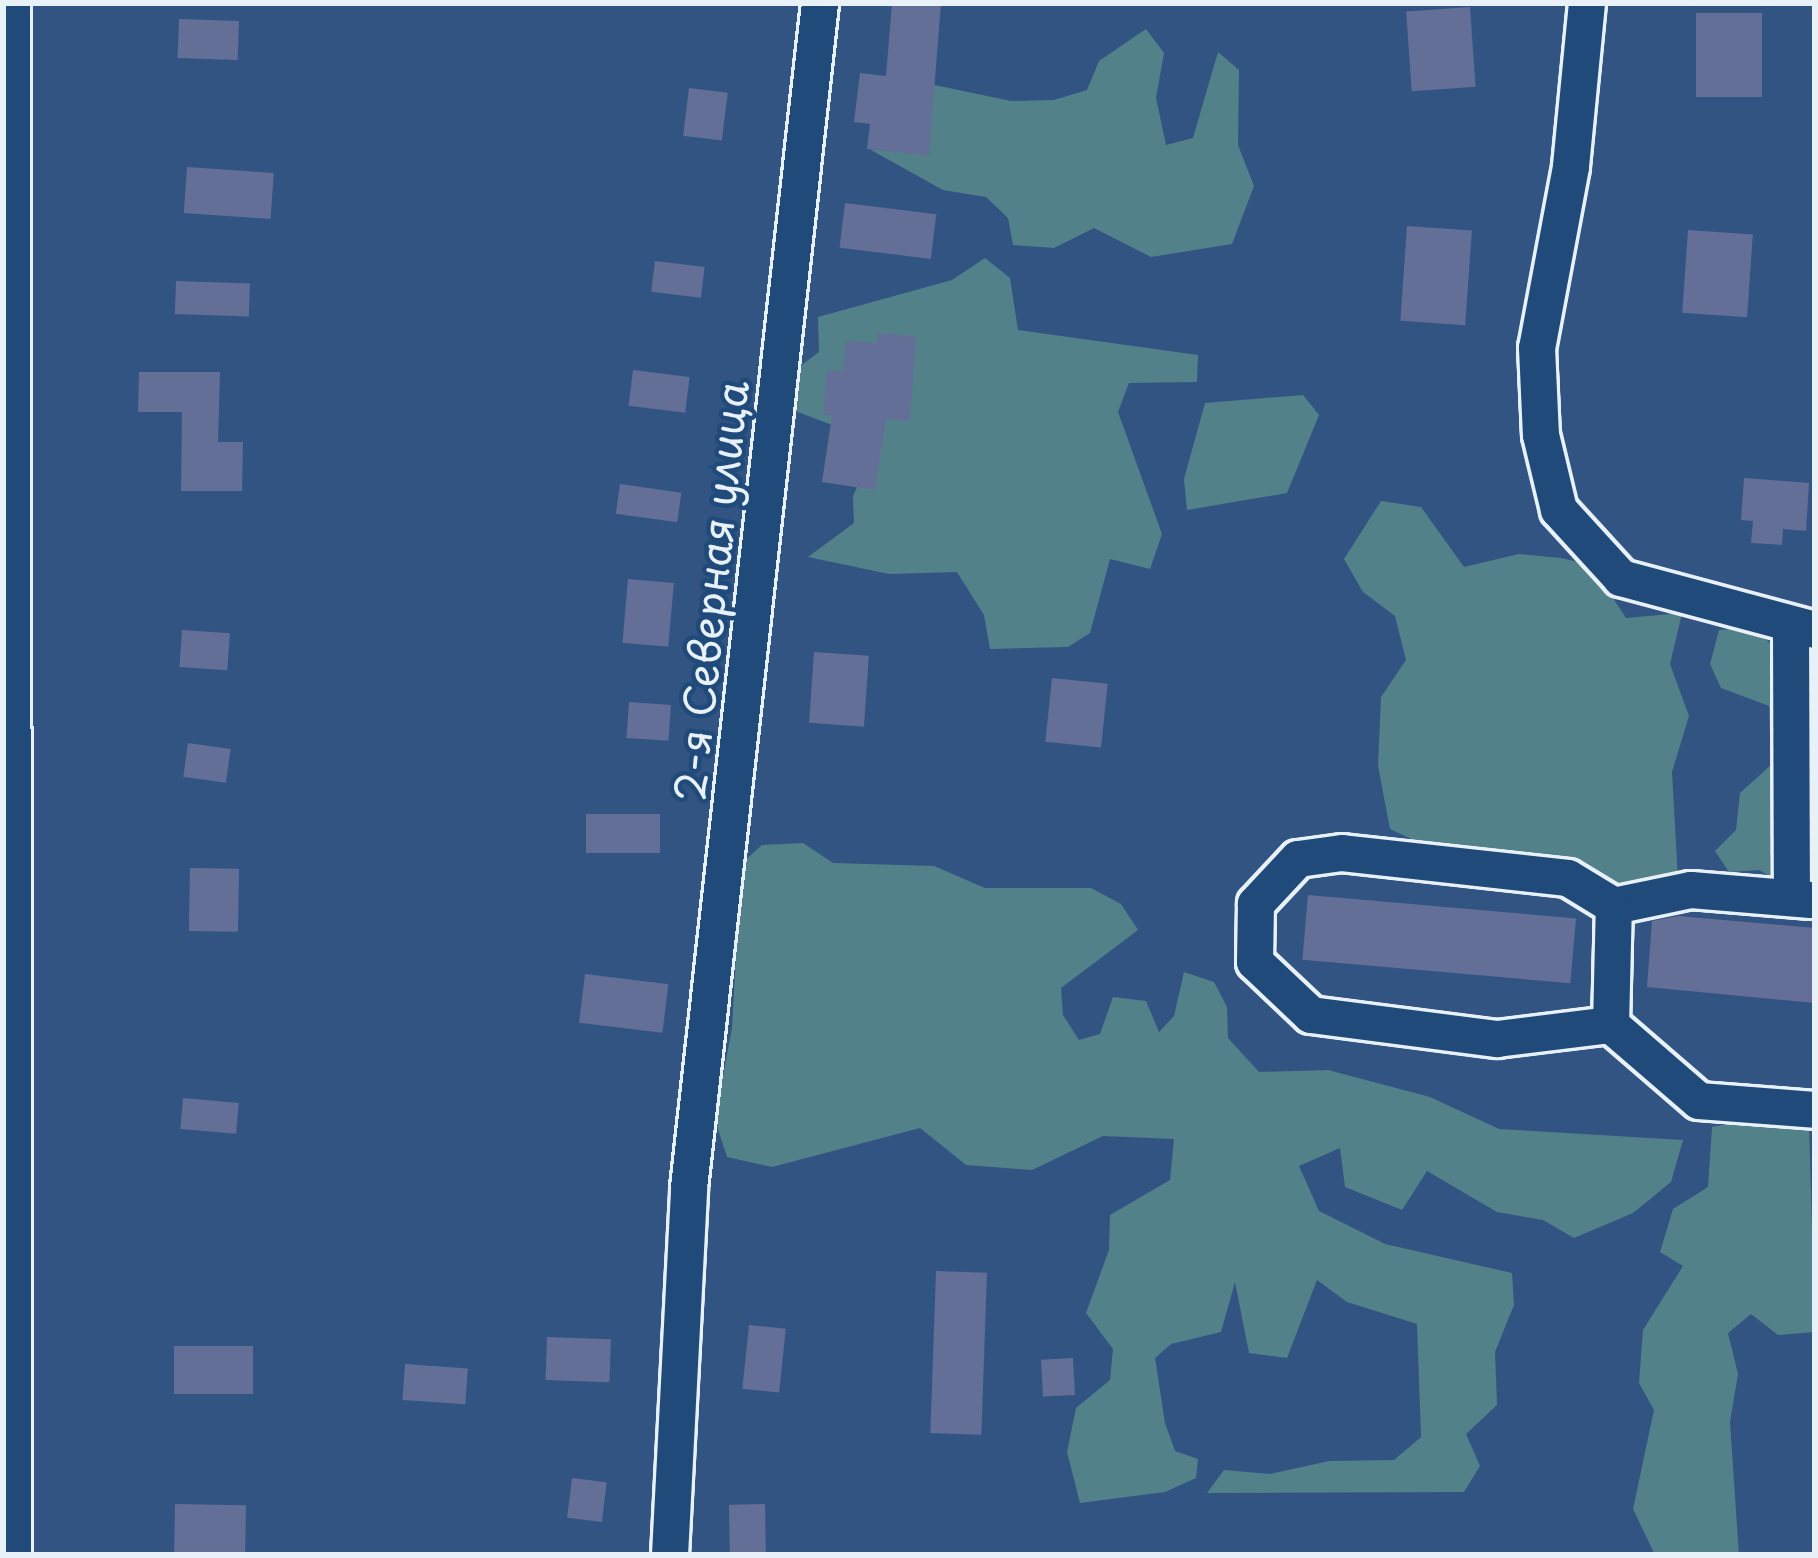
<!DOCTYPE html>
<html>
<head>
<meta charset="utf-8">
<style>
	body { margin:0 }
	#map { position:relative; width:1818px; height:1558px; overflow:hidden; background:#325482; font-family:"Playpen Sans",sans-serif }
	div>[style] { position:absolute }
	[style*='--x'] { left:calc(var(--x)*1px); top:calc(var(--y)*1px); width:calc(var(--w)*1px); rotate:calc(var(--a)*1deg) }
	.green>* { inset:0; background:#53818a }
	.building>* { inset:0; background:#646f97; transform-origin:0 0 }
	.roads { filter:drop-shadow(3px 0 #e8f1f8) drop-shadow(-3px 0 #e8f1f8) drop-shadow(0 3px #e8f1f8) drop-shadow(0 -3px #e8f1f8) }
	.minor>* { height:36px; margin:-18px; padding:0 18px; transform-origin:18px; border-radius:18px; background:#1f4a7a }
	span { translate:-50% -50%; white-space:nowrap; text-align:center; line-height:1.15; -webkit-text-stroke:9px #1f4a7a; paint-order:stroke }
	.street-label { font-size:42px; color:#e8f1f8 }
	.frame { position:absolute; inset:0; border:6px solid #e8f1f8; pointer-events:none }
</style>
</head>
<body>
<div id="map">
	<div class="green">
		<i style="clip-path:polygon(1146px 29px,1164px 53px,1156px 98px,1166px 145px,1193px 138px,1218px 52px,1239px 70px,1238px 145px,1254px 186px,1232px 244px,1151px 257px,1094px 228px,1054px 248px,1013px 245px,1008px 218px,986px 197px,943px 190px,871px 150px,911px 116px,925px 83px,1011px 101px,1054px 100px,1087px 90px,1099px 61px)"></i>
		<i style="clip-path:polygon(985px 258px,1010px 278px,1018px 330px,1198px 355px,1197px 382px,1129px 383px,1118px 412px,1162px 534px,1150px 569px,1110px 559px,1090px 633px,1068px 647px,990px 649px,984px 615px,957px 572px,889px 574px,808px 557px,854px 523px,853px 496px,866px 468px,859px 435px,795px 411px,791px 373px,819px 352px,818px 317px,952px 280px)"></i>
		<i style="clip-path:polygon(1303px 395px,1319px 415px,1287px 493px,1187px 510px,1184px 479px,1205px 403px)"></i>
		<i style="clip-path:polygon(1381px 501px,1421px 507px,1464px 567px,1519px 554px,1561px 558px,1591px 565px,1626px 618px,1682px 613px,1670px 664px,1689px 716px,1672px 772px,1678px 879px,1622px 889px,1584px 870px,1439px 852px,1390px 829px,1378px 766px,1381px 697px,1406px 660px,1395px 616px,1363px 592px,1344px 559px)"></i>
		<i style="clip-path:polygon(1753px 627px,1774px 647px,1804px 654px,1815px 644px,1815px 866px,1780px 835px,1771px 877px,1759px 870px,1729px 872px,1715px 851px,1736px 830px,1740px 793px,1771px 765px,1769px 706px,1721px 688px,1710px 664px,1719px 630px)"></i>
		<i style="clip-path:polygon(803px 843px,833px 863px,934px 866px,985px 888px,1091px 888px,1121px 904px,1138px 930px,1061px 988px,1063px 1015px,1079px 1040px,1100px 1034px,1113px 997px,1146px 1001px,1159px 1032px,1174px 1016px,1184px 972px,1214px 982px,1227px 1007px,1228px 1038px,1259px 1072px,1328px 1070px,1430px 1097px,1499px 1129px,1683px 1140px,1671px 1182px,1633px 1213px,1574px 1238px,1543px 1220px,1497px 1212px,1427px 1171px,1402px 1210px,1345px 1187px,1340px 1148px,1299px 1166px,1319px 1211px,1385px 1244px,1512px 1273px,1514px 1305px,1495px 1352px,1497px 1405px,1466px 1434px,1480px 1466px,1464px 1492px,1207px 1493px,1224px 1470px,1270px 1474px,1329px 1461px,1394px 1460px,1421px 1437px,1417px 1324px,1347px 1302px,1317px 1280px,1287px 1358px,1249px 1353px,1235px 1282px,1221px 1332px,1171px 1344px,1155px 1358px,1165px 1423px,1175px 1451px,1198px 1459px,1196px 1478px,1165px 1492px,1080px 1503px,1067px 1452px,1076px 1408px,1110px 1380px,1113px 1349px,1086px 1313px,1109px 1250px,1110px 1215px,1170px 1180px,1174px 1139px,1103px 1136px,1032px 1170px,966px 1165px,920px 1128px,772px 1167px,727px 1157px,715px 1120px,732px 1028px,741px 864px,762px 845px)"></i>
		<i style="clip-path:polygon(1743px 1121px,1809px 1124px,1815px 1332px,1778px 1335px,1751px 1314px,1728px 1333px,1738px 1374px,1730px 1422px,1739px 1555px,1655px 1555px,1633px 1509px,1654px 1410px,1639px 1383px,1643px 1330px,1683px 1266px,1660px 1252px,1673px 1209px,1708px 1187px,1712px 1127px)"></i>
	</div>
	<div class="building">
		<i style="clip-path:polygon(892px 3px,941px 3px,929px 156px,867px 149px,870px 124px,854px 122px,860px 73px,886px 76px)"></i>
		<i style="left:1470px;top:7px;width:80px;height:64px;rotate:86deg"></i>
		<i style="left:1696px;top:13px;width:66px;height:84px"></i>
		<i style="left:179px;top:19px;width:60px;height:39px;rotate:2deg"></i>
		<i style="left:689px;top:88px;width:39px;height:48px;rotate:7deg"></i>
		<i style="left:187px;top:167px;width:87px;height:46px;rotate:4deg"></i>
		<i style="left:845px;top:203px;width:92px;height:45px;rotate:7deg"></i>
		<i style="left:1407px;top:226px;width:65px;height:95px;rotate:4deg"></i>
		<i style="left:1688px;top:230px;width:65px;height:83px;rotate:4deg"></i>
		<i style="left:655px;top:261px;width:50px;height:31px;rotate:7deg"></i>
		<i style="left:176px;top:281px;width:74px;height:33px;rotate:2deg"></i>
		<i style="clip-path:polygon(878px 333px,916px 336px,910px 421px,886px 419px,875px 490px,822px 482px,832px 415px,823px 415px,827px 370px,843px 371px,846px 341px,877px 343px)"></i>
		<i style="left:633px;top:370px;width:57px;height:36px;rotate:7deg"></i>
		<i style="clip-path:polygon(139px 372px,220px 372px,218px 442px,243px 442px,242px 491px,181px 491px,182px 412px,138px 412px)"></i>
		<i style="clip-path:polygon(1744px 478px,1809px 483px,1806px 531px,1783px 529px,1782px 545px,1751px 543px,1753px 521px,1741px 520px)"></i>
		<i style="left:620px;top:484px;width:62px;height:30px;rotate:8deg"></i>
		<i style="left:628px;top:579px;width:46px;height:64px;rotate:5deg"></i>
		<i style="left:182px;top:630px;width:48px;height:37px;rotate:4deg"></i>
		<i style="left:814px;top:652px;width:55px;height:71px;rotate:4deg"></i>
		<i style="left:1052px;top:678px;width:56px;height:64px;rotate:6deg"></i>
		<i style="left:629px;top:702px;width:42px;height:36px;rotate:4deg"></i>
		<i style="left:188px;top:743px;width:43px;height:34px;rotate:8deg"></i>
		<i style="left:586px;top:814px;width:74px;height:39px"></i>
		<i style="left:190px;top:868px;width:49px;height:63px;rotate:1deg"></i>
		<i style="left:1308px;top:895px;width:269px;height:65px;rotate:5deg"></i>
		<i style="clip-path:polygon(1678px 916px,1815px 928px,1815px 1003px,1647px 987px,1652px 921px)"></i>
		<i style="left:585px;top:974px;width:84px;height:49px;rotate:7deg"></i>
		<i style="left:183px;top:1098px;width:56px;height:31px;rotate:5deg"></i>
		<i style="left:936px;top:1271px;width:51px;height:162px;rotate:2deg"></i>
		<i style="left:749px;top:1325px;width:37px;height:64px;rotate:6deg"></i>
		<i style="left:547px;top:1337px;width:64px;height:43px;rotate:2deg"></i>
		<i style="left:174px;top:1346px;width:79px;height:48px"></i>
		<i style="left:1073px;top:1358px;width:37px;height:32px;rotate:87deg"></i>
		<i style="left:405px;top:1364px;width:63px;height:36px;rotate:4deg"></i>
		<i style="left:572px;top:1478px;width:35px;height:40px;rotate:7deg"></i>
		<i style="left:175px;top:1504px;width:71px;height:49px;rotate:1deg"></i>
		<i style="left:765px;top:1504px;width:51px;height:36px;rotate:89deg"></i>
	</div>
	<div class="roads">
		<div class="minor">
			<i style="--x:12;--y:3;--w:1552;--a:89.96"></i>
			<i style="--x:1587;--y:3;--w:165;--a:95.6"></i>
			<i style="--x:1571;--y:167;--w:184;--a:100.6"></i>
			<i style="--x:1537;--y:348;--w:87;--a:87.4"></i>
			<i style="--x:1541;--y:435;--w:77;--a:76.5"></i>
			<i style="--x:1559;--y:510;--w:92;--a:47.6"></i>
			<i style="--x:1621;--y:578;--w:201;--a:15"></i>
			<i style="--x:1791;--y:629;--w:269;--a:89.8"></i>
			<i style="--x:1614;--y:906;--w:79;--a:-11.7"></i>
			<i style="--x:1691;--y:890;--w:120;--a:4.8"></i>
			<i style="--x:1611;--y:1025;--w:119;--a:-88.6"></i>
			<i style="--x:1614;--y:906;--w:54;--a:-148.7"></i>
			<i style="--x:1568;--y:878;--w:227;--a:-173.7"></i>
			<i style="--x:1342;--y:853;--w:44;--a:172.2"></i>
			<i style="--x:1298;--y:859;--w:62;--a:133"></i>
			<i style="--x:1256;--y:904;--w:58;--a:91"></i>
			<i style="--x:1255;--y:962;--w:77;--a:43.4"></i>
			<i style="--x:1311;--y:1015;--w:188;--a:7.4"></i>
			<i style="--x:1497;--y:1039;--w:115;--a:-7"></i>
			<i style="--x:1611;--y:1025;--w:116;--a:40.8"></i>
			<i style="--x:1699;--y:1101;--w:116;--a:4.4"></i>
			<i style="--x:670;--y:1555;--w:367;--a:-87"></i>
			<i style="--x:689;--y:1188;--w:1192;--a:-83.69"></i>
		</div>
	</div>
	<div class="street-label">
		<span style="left:710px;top:591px;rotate:-84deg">2-я Северная улица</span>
	</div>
	<div class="frame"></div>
</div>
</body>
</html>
